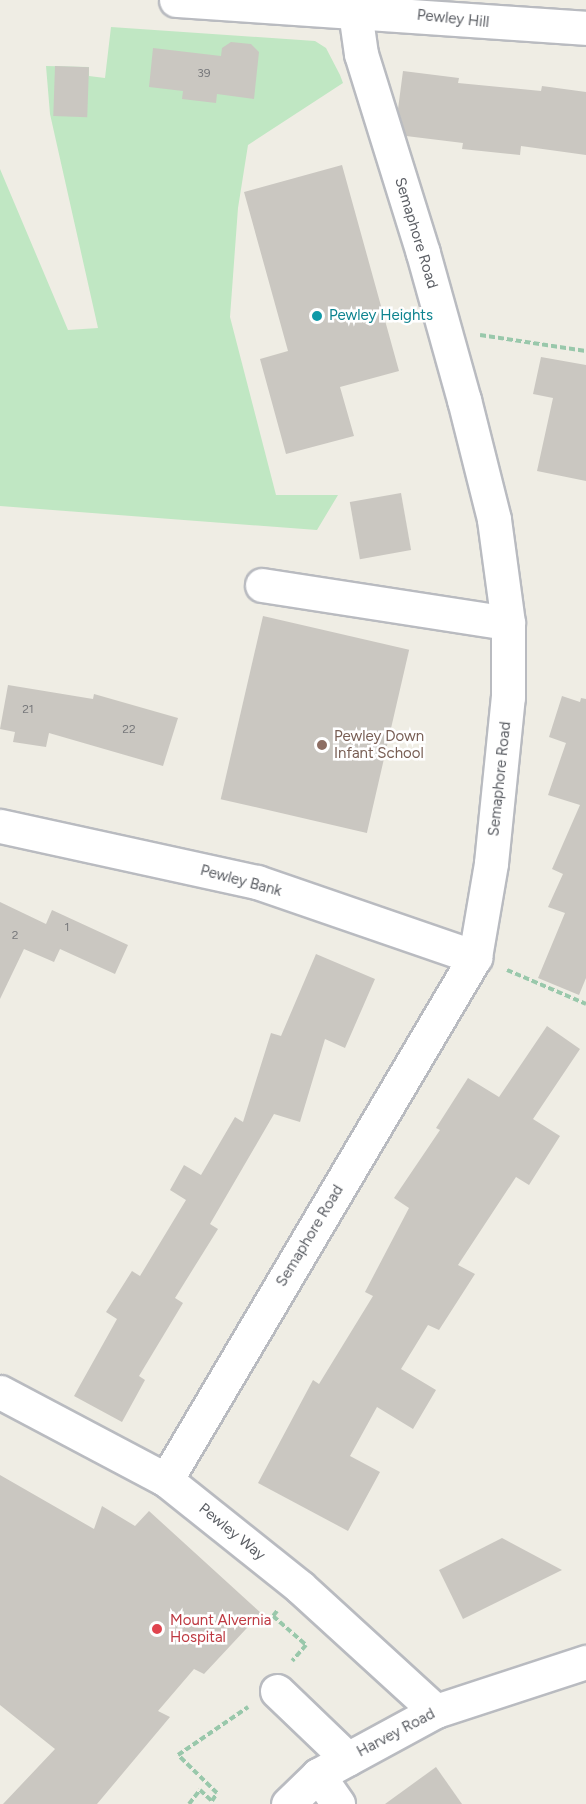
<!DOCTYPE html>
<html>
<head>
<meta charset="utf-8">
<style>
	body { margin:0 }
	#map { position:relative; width:586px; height:1804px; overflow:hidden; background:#efede4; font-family:Figtree,sans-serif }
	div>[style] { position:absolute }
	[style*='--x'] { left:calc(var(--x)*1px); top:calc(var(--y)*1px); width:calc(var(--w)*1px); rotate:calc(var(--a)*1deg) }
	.green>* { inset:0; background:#c0e7c3 }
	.building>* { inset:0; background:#cac7c1; transform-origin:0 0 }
	.path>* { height:4px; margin-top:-2px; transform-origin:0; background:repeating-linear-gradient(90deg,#99c8ab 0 6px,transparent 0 9px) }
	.roads { filter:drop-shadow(2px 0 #b9bbc0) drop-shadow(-2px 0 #b9bbc0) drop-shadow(0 2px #b9bbc0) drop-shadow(0 -2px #b9bbc0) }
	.minor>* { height:33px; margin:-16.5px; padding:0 16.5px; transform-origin:16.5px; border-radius:16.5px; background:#fff }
	.dots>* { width:16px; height:16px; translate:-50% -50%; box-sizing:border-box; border:3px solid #fff; border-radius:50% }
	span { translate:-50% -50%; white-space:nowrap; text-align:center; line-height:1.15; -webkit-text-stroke:5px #fff; paint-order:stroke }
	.number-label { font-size:12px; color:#78797c }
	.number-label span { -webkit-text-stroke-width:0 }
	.street-label { font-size:15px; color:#5c5f65 }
	.culture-label { font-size:15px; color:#0d838f }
	.left { translate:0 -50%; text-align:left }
	.education-label { font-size:15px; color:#785e54 }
	.health-label { font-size:15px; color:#be3a42 }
</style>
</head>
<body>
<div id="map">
	<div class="green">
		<i style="clip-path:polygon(111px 27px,315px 41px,326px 48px,340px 75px,343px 83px,248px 145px,238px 208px,230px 317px,276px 495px,338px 495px,317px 530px,0 506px,0 169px,68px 330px,98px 328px,50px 114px,46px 66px,89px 67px,89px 76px,105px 78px)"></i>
	</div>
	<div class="building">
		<i style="clip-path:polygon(231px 42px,251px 44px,259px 52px,254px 99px,217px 94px,216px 103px,182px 99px,183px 91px,149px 87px,153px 48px,221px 56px,222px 48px)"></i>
		<i style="left:55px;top:66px;width:34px;height:50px;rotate:2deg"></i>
		<i style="clip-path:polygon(403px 71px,459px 78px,458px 83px,541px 91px,542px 86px,586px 92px,586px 155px,521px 146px,520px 155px,462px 149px,463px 143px,406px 136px,398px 109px)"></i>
		<i style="clip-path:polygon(342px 165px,399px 371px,340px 387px,354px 436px,286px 454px,260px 359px,288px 351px,244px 192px)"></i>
		<i style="clip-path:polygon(541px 357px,586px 365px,586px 481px,537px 471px,553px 398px,533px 394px)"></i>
		<i style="left:401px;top:493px;width:58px;height:52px;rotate:80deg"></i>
		<i style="left:263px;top:616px;width:150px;height:188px;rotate:13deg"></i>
		<i style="clip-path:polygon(8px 685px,93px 699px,94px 694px,178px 718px,163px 766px,49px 733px,46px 747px,13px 742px,15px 732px,0 729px)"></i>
		<i style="clip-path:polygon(562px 696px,580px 702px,581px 698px,586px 699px,586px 978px,579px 995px,538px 978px,565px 913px,548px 907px,563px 874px,552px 869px,580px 805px,548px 795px,566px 743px,549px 737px)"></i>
		<i style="clip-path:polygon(0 902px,46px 924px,52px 910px,128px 945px,115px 974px,60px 949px,54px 962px,24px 949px,0 999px)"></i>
		<i style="clip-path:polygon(316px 954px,375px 979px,345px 1048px,325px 1039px,300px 1122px,274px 1114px,210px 1224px,218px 1229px,175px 1298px,183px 1303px,139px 1376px,145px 1380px,122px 1422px,74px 1396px,117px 1319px,106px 1312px,132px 1271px,140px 1276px,186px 1200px,170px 1190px,184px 1165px,201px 1175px,235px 1117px,243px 1122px,271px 1033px,281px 1036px)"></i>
		<i style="clip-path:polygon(547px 1026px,580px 1049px,533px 1119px,560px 1136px,529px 1185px,516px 1177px,458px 1265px,475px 1274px,439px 1330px,428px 1325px,401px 1369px,436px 1390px,413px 1429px,377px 1407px,350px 1456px,380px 1472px,348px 1531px,258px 1483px,313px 1380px,319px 1384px,373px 1296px,365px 1292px,409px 1208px,394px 1198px,440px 1130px,436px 1128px,468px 1078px,499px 1097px)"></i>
		<i style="clip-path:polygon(0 1475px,94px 1529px,102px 1506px,135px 1526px,149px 1511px,261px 1613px,204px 1674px,194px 1669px,158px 1711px,170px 1717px,97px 1804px,3px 1804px,55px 1749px,0 1705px)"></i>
		<i style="clip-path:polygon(502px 1538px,562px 1570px,463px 1619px,439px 1570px)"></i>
		<i style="clip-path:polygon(436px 1767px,462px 1804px,385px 1804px)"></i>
	</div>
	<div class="path">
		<i style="--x:480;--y:335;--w:107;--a:8.6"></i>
		<i style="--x:507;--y:970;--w:86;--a:23.3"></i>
		<i style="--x:277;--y:1611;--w:6;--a:129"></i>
		<i style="--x:273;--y:1616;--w:44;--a:41.3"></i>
		<i style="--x:306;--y:1645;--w:21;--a:131"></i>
		<i style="--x:189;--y:1804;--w:18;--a:-52"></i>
		<i style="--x:200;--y:1790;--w:16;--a:43"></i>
		<i style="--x:212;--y:1801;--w:9;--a:-58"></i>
		<i style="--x:217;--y:1793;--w:54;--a:-135.7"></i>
		<i style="--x:178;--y:1755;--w:85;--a:-34.4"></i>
	</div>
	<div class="roads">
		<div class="minor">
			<i style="--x:176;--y:0;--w:411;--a:3.9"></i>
			<i style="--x:262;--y:585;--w:249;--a:8.8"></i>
			<i style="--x:0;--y:826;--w:263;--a:12.3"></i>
			<i style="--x:257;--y:882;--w:231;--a:19"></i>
			<i style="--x:0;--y:1392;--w:188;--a:27.9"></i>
			<i style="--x:166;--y:1480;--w:171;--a:38.6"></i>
			<i style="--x:300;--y:1587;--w:184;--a:42.4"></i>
			<i style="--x:166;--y:1480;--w:607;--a:-59.42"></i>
			<i style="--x:475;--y:957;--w:95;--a:-80.3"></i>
			<i style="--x:491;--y:863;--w:167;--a:-84.2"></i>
			<i style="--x:508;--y:697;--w:74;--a:-90"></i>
			<i style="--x:508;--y:623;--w:105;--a:-97.7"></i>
			<i style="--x:494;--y:519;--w:123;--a:-104.1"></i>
			<i style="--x:464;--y:400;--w:153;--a:-105.6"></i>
			<i style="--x:423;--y:253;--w:208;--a:-107.3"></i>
			<i style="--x:361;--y:54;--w:42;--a:-98.1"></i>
			<i style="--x:277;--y:1691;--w:98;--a:43.8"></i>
			<i style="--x:318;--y:1775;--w:35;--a:55"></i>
			<i style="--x:288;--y:1804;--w:42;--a:-44"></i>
			<i style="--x:318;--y:1775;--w:134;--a:-28.5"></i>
			<i style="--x:436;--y:1711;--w:158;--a:-18.1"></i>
		</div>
	</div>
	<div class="dots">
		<i style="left:317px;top:316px;background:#0f9aa8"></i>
		<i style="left:322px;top:745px;background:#8d6e63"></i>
		<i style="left:157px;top:1629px;background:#e0444e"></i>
	</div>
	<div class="number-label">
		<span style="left:204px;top:74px">39</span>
		<span style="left:28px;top:710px">21</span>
		<span style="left:129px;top:730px">22</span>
		<span style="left:67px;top:928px">1</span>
		<span style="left:15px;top:936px">2</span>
	</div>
	<div class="street-label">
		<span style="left:453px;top:19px;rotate:6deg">Pewley Hill</span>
		<span style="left:416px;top:233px;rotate:73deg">Semaphore Road</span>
		<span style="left:500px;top:779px;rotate:-84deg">Semaphore Road</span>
		<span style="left:241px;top:881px;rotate:15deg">Pewley Bank</span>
		<span style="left:310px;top:1236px;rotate:-59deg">Semaphore Road</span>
		<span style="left:232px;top:1532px;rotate:39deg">Pewley Way</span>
		<span style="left:396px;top:1733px;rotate:-28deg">Harvey Road</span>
	</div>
	<div class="culture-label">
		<span class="left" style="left:329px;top:316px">Pewley Heights</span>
	</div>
	<div class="education-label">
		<span class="left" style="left:334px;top:745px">Pewley Down<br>Infant School</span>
	</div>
	<div class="health-label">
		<span class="left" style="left:170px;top:1629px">Mount Alvernia<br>Hospital</span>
	</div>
</div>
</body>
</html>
